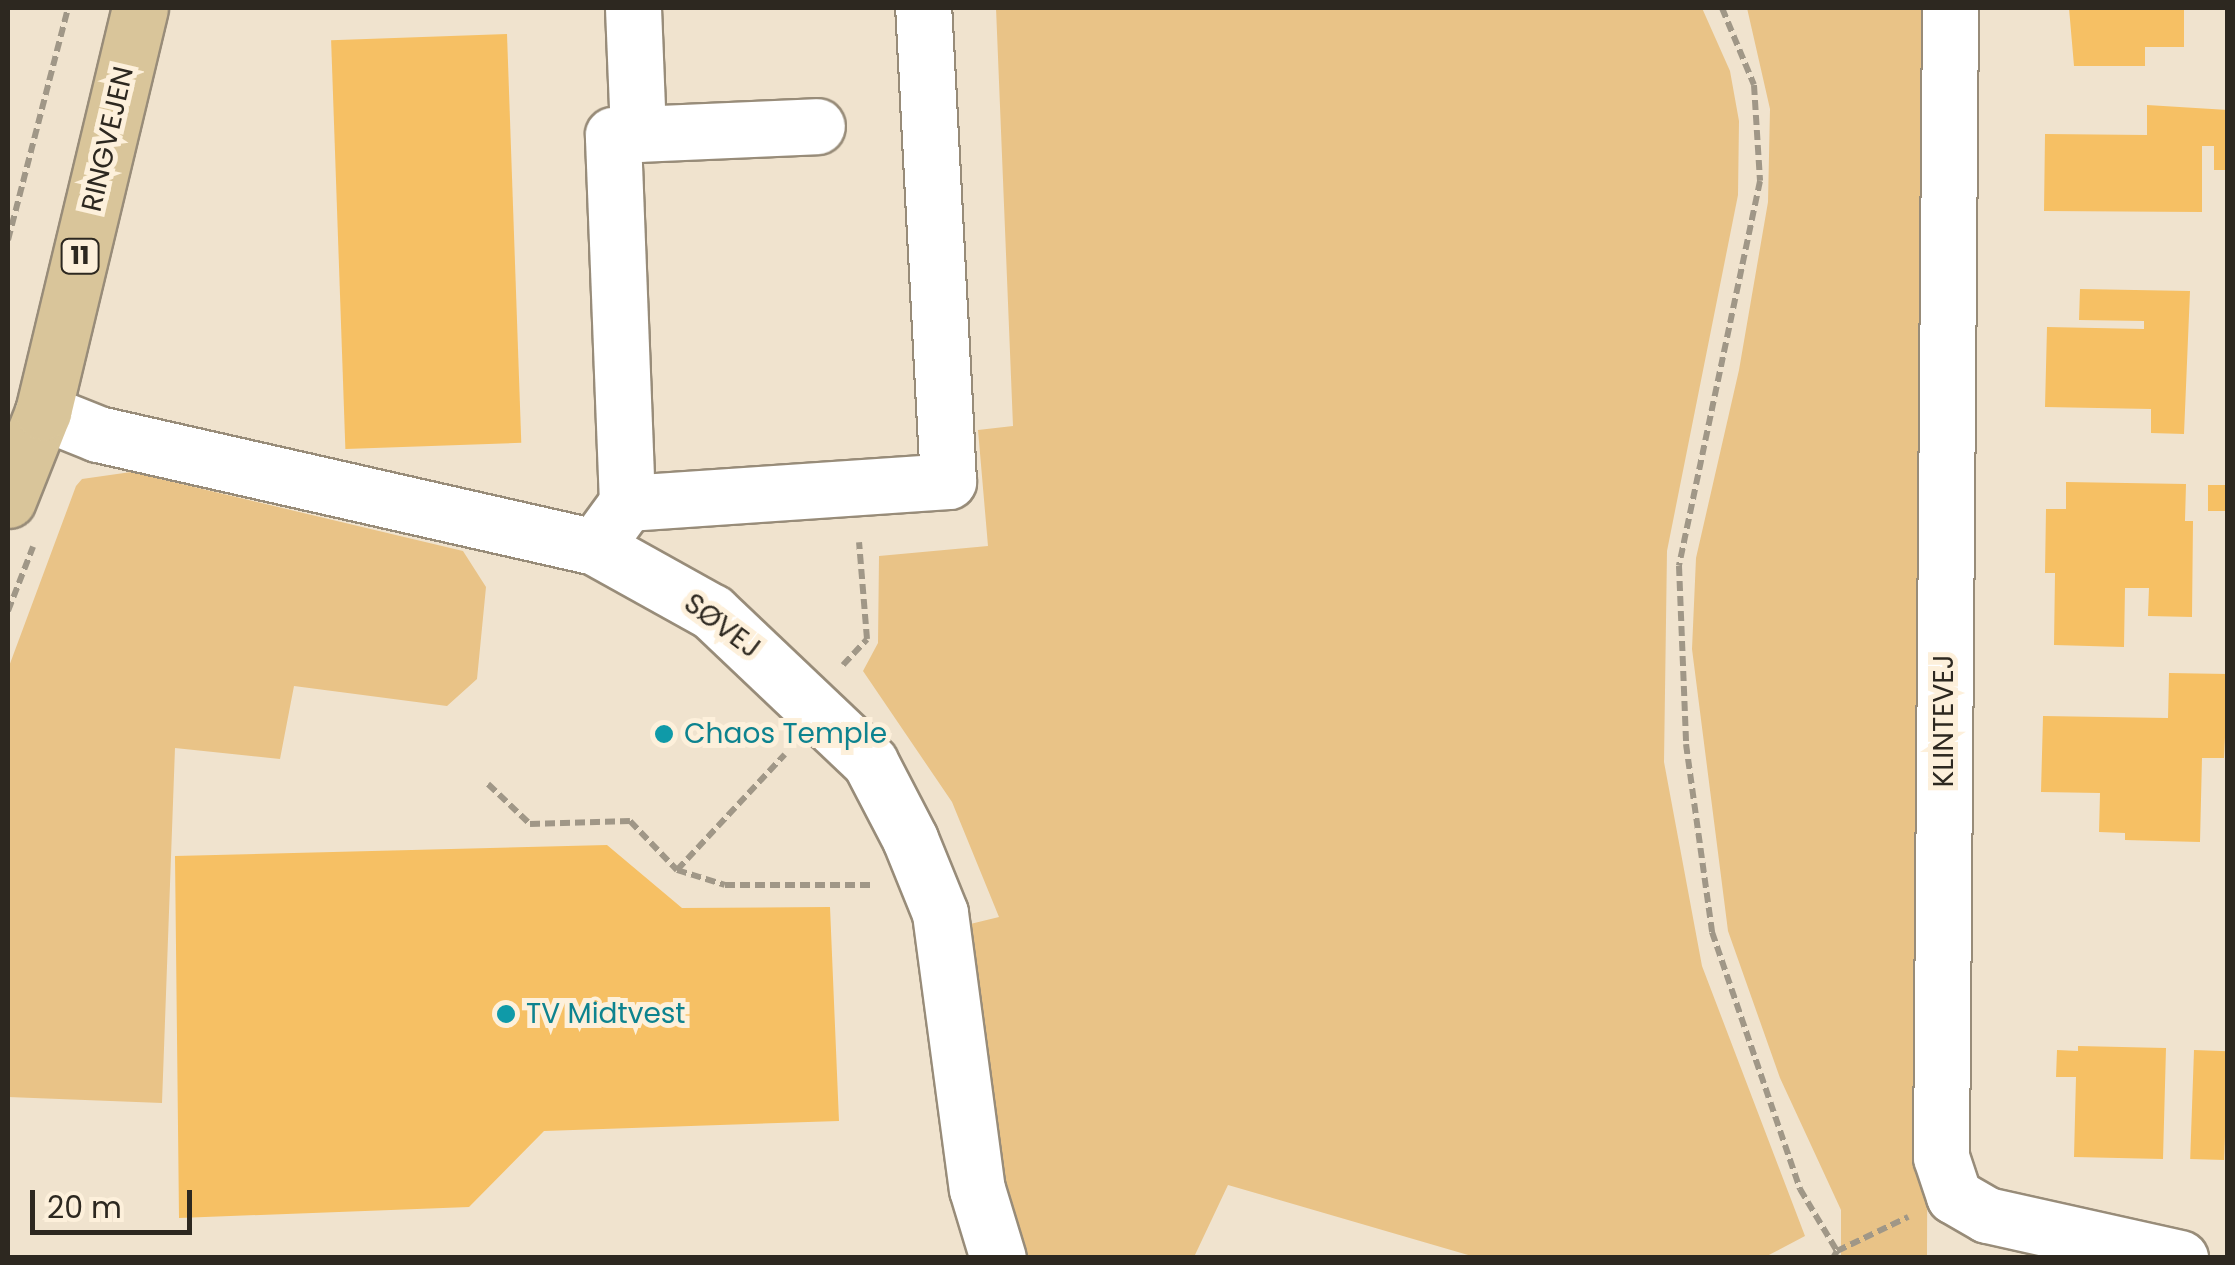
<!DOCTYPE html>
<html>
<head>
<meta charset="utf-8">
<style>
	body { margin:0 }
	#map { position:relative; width:2235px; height:1265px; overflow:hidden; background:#f0e3ce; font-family:Poppins,sans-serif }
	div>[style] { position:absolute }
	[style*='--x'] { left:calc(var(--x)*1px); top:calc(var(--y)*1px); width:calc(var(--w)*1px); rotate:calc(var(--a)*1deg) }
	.green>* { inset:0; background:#e9c387 }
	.building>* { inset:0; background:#f6c064; transform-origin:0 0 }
	.path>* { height:6px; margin-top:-3px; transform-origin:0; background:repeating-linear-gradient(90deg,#a09787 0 10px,transparent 0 15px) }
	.roads { filter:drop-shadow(2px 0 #988c79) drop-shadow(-2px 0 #988c79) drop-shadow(0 2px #988c79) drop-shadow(0 -2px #988c79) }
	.minor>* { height:55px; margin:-27.5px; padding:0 27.5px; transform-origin:27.5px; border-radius:27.5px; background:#fff }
	.major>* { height:55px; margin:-27.5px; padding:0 27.5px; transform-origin:27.5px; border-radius:27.5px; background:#d9c59a }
	.dots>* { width:28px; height:28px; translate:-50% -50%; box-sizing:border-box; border:5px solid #fdf0db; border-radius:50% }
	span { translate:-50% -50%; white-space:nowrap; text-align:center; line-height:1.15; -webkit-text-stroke:10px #fdf0db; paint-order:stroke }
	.shield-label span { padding:2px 8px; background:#fdf0db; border:2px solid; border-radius:8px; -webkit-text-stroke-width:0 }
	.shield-label { font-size:25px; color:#2d2820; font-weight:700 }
	.street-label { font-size:28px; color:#2d2820 }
	.culture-label { font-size:28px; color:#0d838f }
	.left { translate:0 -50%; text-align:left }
	.frame { position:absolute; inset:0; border:10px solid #2d2820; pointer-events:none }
	.scale { position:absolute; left:30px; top:1190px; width:162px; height:45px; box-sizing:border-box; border:5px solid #2d2820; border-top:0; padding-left:12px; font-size:30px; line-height:35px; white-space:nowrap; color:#2d2820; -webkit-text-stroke:8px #fdf0db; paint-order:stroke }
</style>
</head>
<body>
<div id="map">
	<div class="green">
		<i style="clip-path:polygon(996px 8px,1702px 8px,1730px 71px,1739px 121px,1738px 195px,1667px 551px,1664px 762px,1702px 966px,1805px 1236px,1765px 1257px,1475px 1257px,1228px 1185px,1194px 1257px,1023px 1257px,1004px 1213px,958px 927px,999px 917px,952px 802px,863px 671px,878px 643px,879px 556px,988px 546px,978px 430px,1013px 426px)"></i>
		<i style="clip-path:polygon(1747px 8px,1931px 8px,1927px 1257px,1841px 1257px,1841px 1210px,1780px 1078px,1728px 931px,1692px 649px,1696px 558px,1739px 370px,1768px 202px,1770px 109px)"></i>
		<i style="clip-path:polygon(131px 472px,463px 551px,486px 587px,477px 679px,447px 706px,294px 686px,280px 759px,175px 748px,162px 1103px,8px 1097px,8px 669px,76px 486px,82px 479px)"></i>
	</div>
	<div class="building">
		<i style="clip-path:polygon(2069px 8px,2184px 8px,2184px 47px,2145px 47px,2145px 66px,2074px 66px)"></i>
		<i style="left:507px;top:34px;width:409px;height:176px;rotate:88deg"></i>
		<i style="clip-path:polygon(2147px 105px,2228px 110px,2228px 170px,2214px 170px,2214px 146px,2202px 146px,2202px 212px,2044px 211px,2045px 134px,2147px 135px)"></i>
		<i style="clip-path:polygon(2080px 289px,2190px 291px,2184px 434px,2151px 433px,2151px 409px,2045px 407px,2047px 327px,2144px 329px,2144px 321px,2079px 320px)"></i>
		<i style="clip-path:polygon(2066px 482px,2186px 484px,2185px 521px,2193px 521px,2192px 617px,2148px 616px,2149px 588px,2125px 588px,2124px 647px,2054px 645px,2055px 573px,2045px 573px,2046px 509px,2066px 509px)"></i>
		<i style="left:2208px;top:485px;width:20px;height:26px"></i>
		<i style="clip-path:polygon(2169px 673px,2228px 674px,2224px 758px,2202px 758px,2200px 842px,2125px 840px,2125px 833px,2099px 832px,2100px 793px,2041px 792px,2043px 716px,2168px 718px)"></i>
		<i style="clip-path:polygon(607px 845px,682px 908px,830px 907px,839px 1121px,544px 1131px,469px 1207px,179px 1218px,175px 856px)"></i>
		<i style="clip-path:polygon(2078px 1046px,2166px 1048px,2163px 1159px,2074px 1157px,2076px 1077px,2056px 1077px,2057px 1050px,2078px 1051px)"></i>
		<i style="left:2194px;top:1050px;width:34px;height:109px;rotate:2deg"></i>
	</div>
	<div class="path">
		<i style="--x:1722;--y:8;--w:83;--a:67.4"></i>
		<i style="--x:1754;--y:85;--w:96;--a:86.4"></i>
		<i style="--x:1760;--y:181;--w:393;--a:101.9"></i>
		<i style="--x:1679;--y:566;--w:178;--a:87.7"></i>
		<i style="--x:1686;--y:744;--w:190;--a:82.1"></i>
		<i style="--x:1712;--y:932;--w:272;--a:71.1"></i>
		<i style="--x:1800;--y:1189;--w:72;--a:59.2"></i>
		<i style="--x:1837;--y:1251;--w:8;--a:120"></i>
		<i style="--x:8;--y:240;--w:240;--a:-75.5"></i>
		<i style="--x:8;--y:611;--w:69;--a:-68.7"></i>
		<i style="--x:843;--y:665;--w:35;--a:-47"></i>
		<i style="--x:867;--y:639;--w:97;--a:-94.7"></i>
		<i style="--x:488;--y:784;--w:58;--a:43.6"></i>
		<i style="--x:530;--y:824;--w:100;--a:-1.7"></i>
		<i style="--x:630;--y:821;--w:68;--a:46.2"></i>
		<i style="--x:677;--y:870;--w:50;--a:17.4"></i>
		<i style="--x:725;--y:885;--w:147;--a:0"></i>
		<i style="--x:677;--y:870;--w:158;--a:-47"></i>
		<i style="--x:1837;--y:1251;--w:79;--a:-25.6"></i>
	</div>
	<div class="roads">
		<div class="minor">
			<i style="--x:633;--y:8;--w:126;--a:87.7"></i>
			<i style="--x:1950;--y:8;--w:1149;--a:90.45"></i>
			<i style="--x:1941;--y:1157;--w:41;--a:71.6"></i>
			<i style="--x:1954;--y:1196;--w:38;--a:30"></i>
			<i style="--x:1987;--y:1215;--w:198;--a:12.6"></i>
			<i style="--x:43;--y:412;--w:59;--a:21.8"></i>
			<i style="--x:98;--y:434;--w:510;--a:12.81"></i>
			<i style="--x:595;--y:547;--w:134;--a:29.1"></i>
			<i style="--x:712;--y:612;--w:218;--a:43.5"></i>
			<i style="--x:870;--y:762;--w:87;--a:62.5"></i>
			<i style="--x:910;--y:839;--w:80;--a:67.9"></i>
			<i style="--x:940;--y:913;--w:278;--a:82.4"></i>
			<i style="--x:977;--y:1189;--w:72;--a:73.1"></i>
			<i style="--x:627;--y:503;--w:322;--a:-3.9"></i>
			<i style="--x:948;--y:481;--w:474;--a:-93"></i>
			<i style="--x:605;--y:533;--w:37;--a:-54"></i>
			<i style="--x:627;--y:503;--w:368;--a:-92.2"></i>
			<i style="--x:613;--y:135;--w:204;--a:-2.5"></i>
		</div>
		<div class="major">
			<i style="--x:8;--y:500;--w:95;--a:-68.3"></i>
			<i style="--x:43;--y:412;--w:415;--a:-76.5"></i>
		</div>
	</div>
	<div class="dots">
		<i style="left:664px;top:734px;background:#0f9aa8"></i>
		<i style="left:506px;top:1014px;background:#0f9aa8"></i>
	</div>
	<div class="shield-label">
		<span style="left:80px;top:256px">11</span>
	</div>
	<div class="street-label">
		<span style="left:108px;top:139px;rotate:-77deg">RINGVEJEN</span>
		<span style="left:722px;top:626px;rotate:37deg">SØVEJ</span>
		<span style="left:1944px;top:721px;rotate:-90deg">KLINTEVEJ</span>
	</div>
	<div class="culture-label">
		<span class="left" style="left:684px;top:734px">Chaos Temple</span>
		<span class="left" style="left:526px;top:1014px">TV Midtvest</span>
	</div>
	<div class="frame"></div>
	<div class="scale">20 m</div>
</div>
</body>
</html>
